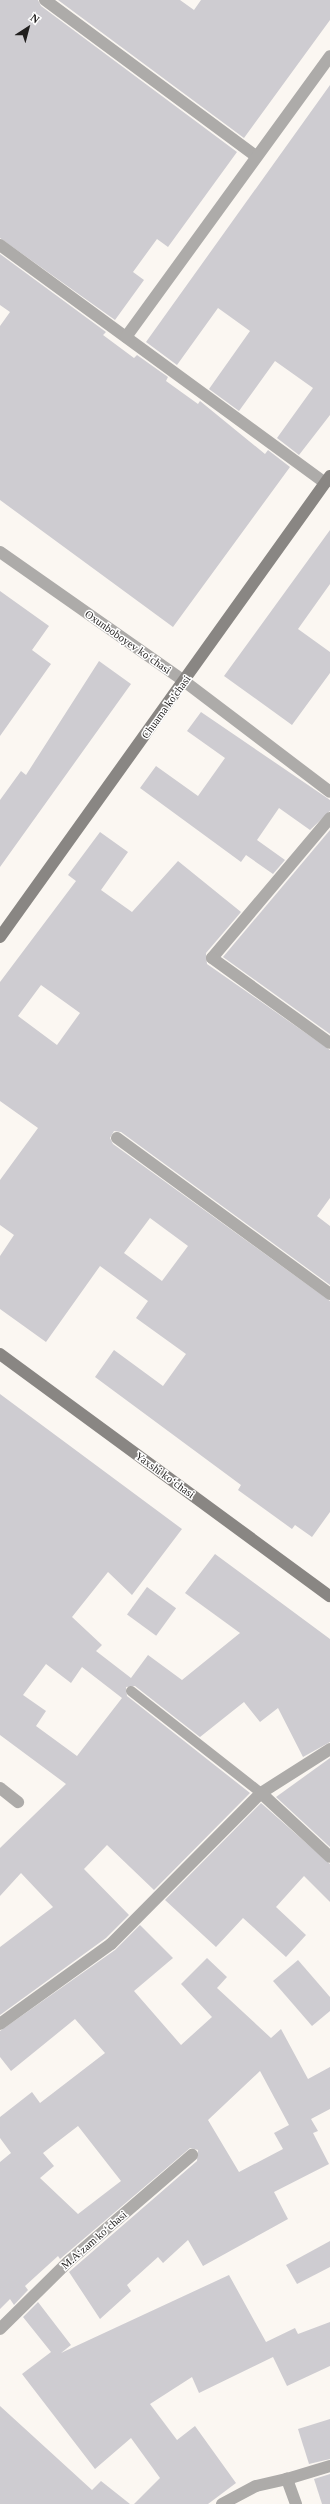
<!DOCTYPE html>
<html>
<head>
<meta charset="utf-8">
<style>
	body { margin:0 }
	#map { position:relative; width:330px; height:2504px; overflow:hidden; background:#fbf7f2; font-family:"Times New Roman",serif }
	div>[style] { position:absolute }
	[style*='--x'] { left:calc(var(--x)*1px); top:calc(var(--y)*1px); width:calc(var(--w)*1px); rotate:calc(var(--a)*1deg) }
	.building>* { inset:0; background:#ceccd1; transform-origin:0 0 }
	.lane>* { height:10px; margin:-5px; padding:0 5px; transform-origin:5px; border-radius:5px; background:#adaba9 }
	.street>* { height:12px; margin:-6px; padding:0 6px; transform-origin:6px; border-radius:6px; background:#adaba9 }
	.secondary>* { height:12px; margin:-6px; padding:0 6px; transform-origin:6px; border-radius:6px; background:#898683 }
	span { translate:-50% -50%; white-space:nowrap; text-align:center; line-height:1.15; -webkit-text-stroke:3px #fff; paint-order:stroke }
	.street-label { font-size:11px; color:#211f1e }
	.north { position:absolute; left:8px; top:8px; width:40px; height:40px; -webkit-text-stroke:3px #fff; paint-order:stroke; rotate:36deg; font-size:11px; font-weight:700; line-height:16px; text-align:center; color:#211f1e }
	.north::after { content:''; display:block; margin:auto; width:14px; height:18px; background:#211f1e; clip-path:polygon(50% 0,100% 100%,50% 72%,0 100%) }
</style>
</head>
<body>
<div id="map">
	<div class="building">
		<i style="clip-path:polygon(0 0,38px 0,41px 6px,237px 152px,168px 247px,157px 239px,133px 272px,144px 280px,115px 320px,0 238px)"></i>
		<i style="clip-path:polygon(58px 0,180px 0,194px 10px,201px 0,330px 0,330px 20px,244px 138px)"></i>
		<i style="clip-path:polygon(330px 85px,330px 415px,299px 455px,277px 438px,313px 388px,275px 361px,239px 411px,209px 389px,250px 331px,218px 308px,177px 365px,146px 342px)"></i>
		<i style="clip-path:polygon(0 254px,106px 332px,103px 335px,134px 358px,137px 355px,168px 377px,166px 381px,198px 404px,200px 401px,265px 454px,268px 450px,290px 467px,173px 627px,0 500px,0 326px,10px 312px,0 305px)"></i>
		<i style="clip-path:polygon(330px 530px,330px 584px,298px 629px,330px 652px,330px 673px,292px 725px,224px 676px)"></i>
		<i style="clip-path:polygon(0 591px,49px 626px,32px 650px,51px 664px,0 736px)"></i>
		<i style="clip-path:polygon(99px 661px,131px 684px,0 867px,0 800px,21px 771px,26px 775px)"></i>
		<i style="clip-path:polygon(201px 712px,330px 800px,330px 811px,310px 830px,279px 808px,257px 840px,285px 860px,273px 874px,246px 855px,241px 862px,140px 788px,156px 766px,198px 796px,225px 758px,187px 731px)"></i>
		<i style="clip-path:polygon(330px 830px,330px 1034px,223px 957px)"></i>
		<i style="clip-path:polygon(evenodd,100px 832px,128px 852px,101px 890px,132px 912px,178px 861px,241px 912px,206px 953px,207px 964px,330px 1050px,330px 1198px,317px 1216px,330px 1226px,330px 1285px,121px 1132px,114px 1131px,110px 1138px,113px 1144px,330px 1301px,330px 1512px,312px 1537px,295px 1525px,292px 1529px,238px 1490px,241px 1485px,95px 1377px,114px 1350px,163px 1386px,186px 1354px,136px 1318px,148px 1301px,100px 1266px,46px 1342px,0 1309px,0 1256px,14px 1235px,0 1225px,0 1180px,38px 1128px,0 1101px,0 982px,76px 881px,68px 875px,100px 832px,41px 985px,80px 1013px,57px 1045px,18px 1016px,41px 985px,100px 832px,150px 1218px,188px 1246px,162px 1281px,124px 1253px,150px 1218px)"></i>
		<i style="clip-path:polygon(evenodd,0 1394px,182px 1529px,132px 1595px,108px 1572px,72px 1617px,102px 1645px,96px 1651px,131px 1678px,148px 1655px,182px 1680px,240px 1633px,185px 1593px,215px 1554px,330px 1639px,330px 1742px,303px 1757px,278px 1708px,260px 1722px,244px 1702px,200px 1737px,135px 1686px,126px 1687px,127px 1696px,250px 1793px,154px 1890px,107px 1845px,84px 1869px,129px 1915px,106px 1938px,0 2015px,0 1947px,53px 1907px,21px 1873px,0 1896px,0 1848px,66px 1784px,0 1735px,0 1394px,46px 1664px,71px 1683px,82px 1667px,122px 1698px,77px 1756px,36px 1726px,46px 1711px,23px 1695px,46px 1664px)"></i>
		<i style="left:147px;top:1587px;width:36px;height:34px;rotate:36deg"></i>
		<i style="clip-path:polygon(330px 1758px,330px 1847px,276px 1797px)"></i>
		<i style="clip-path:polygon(261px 1803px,330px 1864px,330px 1902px,304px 1876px,276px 1907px,306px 1935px,286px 1957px,243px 1918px,216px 1947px,165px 1900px)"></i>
		<i style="clip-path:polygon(evenodd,140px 1925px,173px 1958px,134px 1991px,181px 2045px,212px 2017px,181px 1984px,207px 1958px,227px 1977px,217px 1988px,271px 2038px,281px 2029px,308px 2079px,330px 2067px,330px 2109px,311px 2119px,318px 2131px,313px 2133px,329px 2164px,274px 2192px,288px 2219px,203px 2266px,188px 2240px,163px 2263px,158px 2257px,127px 2285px,131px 2291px,100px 2319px,69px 2272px,197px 2161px,198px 2150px,190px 2148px,60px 2259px,58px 2256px,25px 2286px,28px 2290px,14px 2305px,10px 2299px,0 2309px,0 2162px,11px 2153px,0 2138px,0 2117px,32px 2092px,40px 2103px,105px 2053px,75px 2019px,11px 2071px,0 2057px,0 2031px,115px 1950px,140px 1925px,260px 2071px,289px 2125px,274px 2133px,283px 2149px,239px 2172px,208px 2120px,260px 2071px,140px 1925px,78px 2126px,121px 2181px,78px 2214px,40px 2178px,54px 2166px,43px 2153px,78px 2126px)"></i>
		<i style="clip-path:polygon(298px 1960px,330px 1997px,330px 2011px,312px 2026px,273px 1981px)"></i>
		<i style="clip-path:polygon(330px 2241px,330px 2267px,297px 2284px,286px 2265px)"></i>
		<i style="clip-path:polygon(229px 2275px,266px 2342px,295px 2328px,298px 2334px,330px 2322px,330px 2366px,287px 2386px,273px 2357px,199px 2393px,192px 2377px,150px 2404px,177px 2440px,195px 2426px,236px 2483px,208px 2504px,134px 2504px,160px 2478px,131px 2438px,95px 2469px,22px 2374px,51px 2352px,23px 2317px,38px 2302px,71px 2345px,61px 2353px)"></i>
		<i style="clip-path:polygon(0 2406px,92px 2490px,101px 2481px,130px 2504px,0 2504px)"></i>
		<i style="clip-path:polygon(330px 2419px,330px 2459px,309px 2464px,298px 2429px)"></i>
		<i style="clip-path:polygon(330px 2474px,330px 2504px,322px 2504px,314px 2479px)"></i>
	</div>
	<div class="lane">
		<i style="--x:131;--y:1691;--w:165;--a:38.1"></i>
	</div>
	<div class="street">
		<i style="--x:45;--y:0;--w:262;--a:36.5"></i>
		<i style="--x:0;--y:245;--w:403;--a:36.2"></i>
		<i style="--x:126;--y:337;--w:347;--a:-54"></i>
		<i style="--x:0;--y:552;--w:225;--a:35"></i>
		<i style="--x:184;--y:681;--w:183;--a:37.2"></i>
		<i style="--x:330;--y:818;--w:183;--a:130.1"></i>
		<i style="--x:212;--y:958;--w:145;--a:35.8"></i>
		<i style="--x:117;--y:1138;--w:264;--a:36.2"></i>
		<i style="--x:0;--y:1788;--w:23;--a:38"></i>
		<i style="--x:261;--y:1793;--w:82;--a:-32.5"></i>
		<i style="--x:0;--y:2024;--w:137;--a:-35.8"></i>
		<i style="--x:111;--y:1944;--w:213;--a:-45.2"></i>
		<i style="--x:261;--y:1793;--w:94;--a:42.8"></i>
		<i style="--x:0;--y:2329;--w:95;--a:-44.6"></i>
		<i style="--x:68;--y:2262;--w:164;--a:-40.8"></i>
		<i style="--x:222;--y:2504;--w:38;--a:-28"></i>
		<i style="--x:256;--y:2486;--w:32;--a:-13"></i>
		<i style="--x:296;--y:2504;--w:27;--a:-110"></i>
		<i style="--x:287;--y:2479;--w:45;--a:-16.8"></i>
	</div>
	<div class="secondary">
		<i style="--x:0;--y:937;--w:567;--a:-54.4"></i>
		<i style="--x:0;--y:1354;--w:409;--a:36.3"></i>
	</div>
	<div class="street-label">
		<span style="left:128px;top:642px;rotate:35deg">Oxunboboyev koʻchasi</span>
		<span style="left:166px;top:707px;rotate:-54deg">Chuama ko'chasi</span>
		<span style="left:165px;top:1475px;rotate:36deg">Yaxshi koʻchasi</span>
		<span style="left:94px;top:2240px;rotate:-41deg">M.Aʻzam koʻchasi</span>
	</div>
	<div class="north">N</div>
</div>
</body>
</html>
